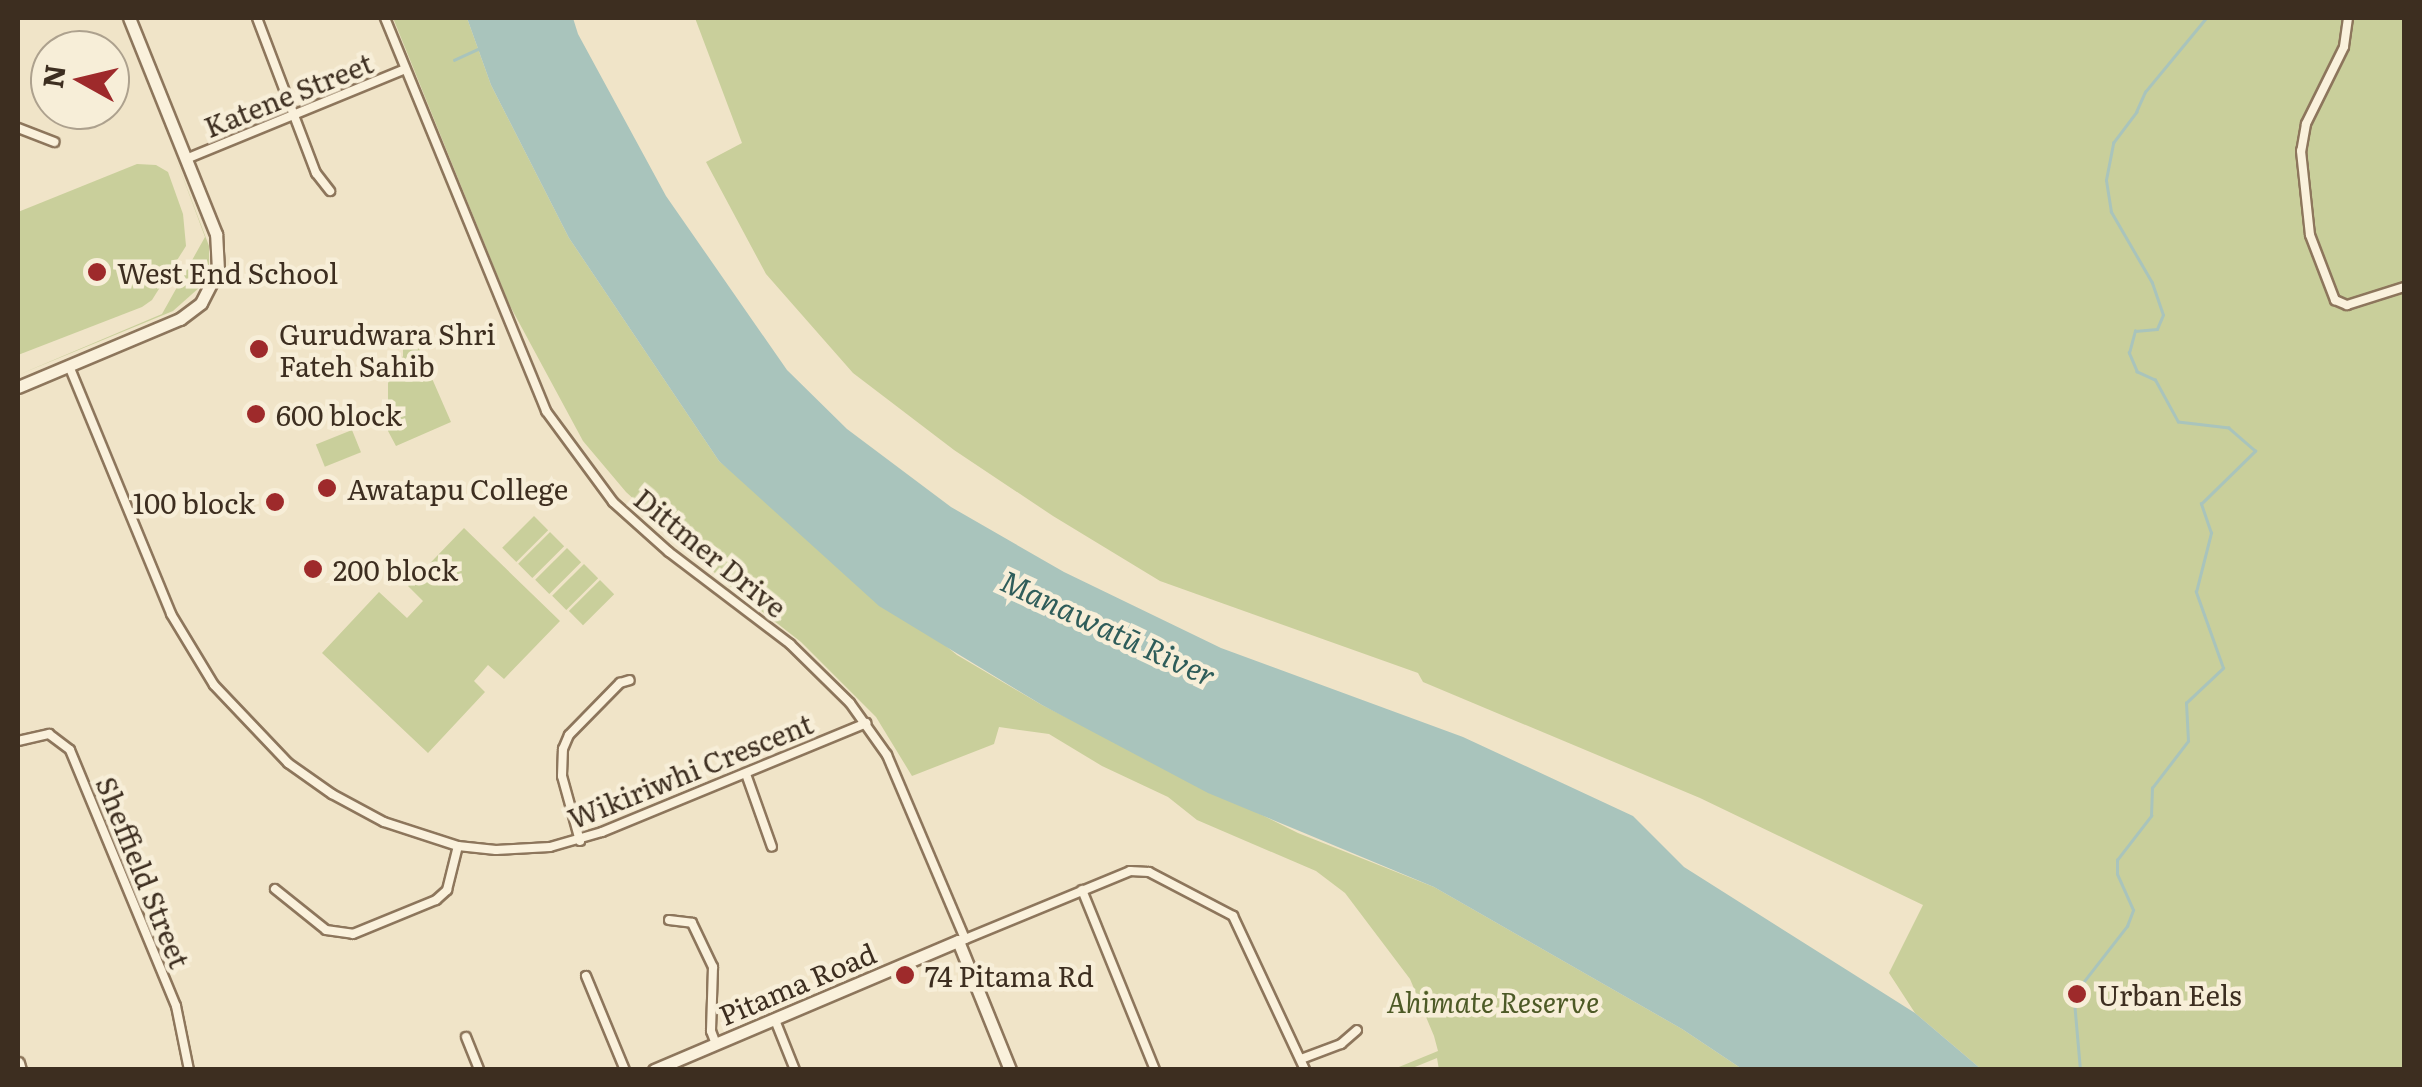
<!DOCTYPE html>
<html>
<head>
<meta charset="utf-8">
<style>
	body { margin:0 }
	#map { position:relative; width:2422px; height:1087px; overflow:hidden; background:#f0e4c8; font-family:Literata,serif }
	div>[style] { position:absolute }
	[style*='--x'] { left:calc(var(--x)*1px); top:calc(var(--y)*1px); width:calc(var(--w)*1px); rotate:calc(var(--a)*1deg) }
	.green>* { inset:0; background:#c9cf9b; transform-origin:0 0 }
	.water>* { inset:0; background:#a9c4bc }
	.stream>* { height:2.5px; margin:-1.25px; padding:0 1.25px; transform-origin:1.25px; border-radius:1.25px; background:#a9c4bc }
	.roads { filter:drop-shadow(2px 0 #8d765c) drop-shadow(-2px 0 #8d765c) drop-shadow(0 2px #8d765c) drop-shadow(0 -2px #8d765c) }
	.street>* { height:8px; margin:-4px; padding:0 4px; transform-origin:4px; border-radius:4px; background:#faf1dc }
	.secondary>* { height:11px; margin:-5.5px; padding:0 5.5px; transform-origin:5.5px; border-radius:5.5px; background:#faf1dc }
	.dots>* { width:28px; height:28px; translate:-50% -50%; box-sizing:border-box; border:5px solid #f7eed8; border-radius:50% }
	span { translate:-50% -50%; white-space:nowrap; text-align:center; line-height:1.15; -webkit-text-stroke:9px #f7eed8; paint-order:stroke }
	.street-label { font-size:28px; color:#3d2e20 }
	.poi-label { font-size:28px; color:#3d2e20 }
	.left { translate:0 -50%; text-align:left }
	.right { translate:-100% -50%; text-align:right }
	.park-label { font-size:28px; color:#4d5a26; font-style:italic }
	.water-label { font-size:30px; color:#2f5d5a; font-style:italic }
	.frame { position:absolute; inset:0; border:20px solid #3d2e20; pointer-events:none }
	.north { position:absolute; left:30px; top:30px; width:100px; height:100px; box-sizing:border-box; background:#f7eed8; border:2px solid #ada18e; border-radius:50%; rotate:278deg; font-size:28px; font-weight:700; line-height:40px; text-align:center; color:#3d2e20 }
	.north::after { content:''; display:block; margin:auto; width:35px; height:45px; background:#9e2a2b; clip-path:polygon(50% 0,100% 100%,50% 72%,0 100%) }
</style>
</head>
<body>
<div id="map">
	<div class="green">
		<i style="clip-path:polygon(393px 18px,467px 18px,491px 85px,569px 238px,719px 461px,957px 655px,1042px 705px,1298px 833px,1434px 887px,1682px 1029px,1742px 1069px,1439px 1070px,1437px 1058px,1410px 1069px,1394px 1069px,1438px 1051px,1434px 1036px,1410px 979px,1345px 893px,1316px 871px,1197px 820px,1168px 797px,1102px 766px,1049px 734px,999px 727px,994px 744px,912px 776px,876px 717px,801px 642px,727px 584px,626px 492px,583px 441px,509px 304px)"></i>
		<i style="clip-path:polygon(695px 18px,2404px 18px,2404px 1069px,1981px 1069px,1915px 1013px,1889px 973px,1923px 905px,1700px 798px,1423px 682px,1418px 673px,1160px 581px,1053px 516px,954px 450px,853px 373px,766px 274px,706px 162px,742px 143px)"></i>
		<i style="clip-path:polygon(173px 151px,209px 246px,209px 266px,200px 287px,173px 311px,18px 375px,162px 314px,205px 237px)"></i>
		<i style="clip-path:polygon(137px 164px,156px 165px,168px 172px,183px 214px,186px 246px,152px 300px,142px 307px,18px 355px,18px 212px)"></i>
		<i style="clip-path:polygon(410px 328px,451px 422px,396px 446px,388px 431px,388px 383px,403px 356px,403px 330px)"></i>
		<i style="left:352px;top:430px;width:24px;height:39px;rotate:68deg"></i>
		<i style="left:534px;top:516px;width:20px;height:45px;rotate:45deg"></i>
		<i style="clip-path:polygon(464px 528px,560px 621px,504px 679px,488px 665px,474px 681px,485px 692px,428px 753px,322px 653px,379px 592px,407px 618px,423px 601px,408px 586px)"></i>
		<i style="left:550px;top:532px;width:20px;height:45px;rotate:45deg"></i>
		<i style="left:567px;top:548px;width:20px;height:45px;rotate:45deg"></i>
		<i style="left:584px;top:564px;width:20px;height:45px;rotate:45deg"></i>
		<i style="left:600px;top:580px;width:20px;height:44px;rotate:45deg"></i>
	</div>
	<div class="water">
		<i style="clip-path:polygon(467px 18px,573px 18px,578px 34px,666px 196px,787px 370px,847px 429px,951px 507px,1064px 572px,1221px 648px,1463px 737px,1633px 816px,1684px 867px,1915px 1013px,1981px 1069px,1742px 1069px,1682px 1029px,1434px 887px,1208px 793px,1042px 705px,879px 606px,719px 461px,569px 238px,491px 85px)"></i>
	</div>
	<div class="stream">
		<i style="--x:454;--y:60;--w:26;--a:-25"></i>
		<i style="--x:2080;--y:1070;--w:68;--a:-95"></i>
		<i style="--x:2074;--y:1002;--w:14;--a:-73"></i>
		<i style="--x:2078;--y:989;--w:80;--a:-52.1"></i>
		<i style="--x:2127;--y:926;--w:17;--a:-69"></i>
		<i style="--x:2133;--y:910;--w:39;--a:-114"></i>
		<i style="--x:2117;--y:874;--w:14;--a:-90"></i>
		<i style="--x:2117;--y:860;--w:56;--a:-52.3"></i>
		<i style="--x:2151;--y:816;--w:28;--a:-88"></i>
		<i style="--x:2152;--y:788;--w:59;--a:-52.5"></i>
		<i style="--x:2188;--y:741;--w:38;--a:-93"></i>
		<i style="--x:2186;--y:703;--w:51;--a:-43.4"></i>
		<i style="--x:2223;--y:668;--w:81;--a:-109.6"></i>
		<i style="--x:2196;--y:592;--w:61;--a:-75.7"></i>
		<i style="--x:2211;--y:533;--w:31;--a:-109"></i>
		<i style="--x:2201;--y:504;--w:76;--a:-44.5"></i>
		<i style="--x:2255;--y:451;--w:35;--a:-139"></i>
		<i style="--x:2229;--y:428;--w:51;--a:-173.3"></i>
		<i style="--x:2178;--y:422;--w:48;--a:-118.7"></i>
		<i style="--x:2155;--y:380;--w:20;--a:-156"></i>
		<i style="--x:2137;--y:372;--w:21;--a:-113"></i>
		<i style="--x:2129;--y:353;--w:23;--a:-75"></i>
		<i style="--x:2135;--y:331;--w:22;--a:-5"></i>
		<i style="--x:2157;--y:329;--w:15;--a:-67"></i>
		<i style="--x:2163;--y:315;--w:34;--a:-109"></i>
		<i style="--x:2152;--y:283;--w:82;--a:-120"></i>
		<i style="--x:2111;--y:212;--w:32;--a:-99"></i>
		<i style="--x:2106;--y:180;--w:38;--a:-79"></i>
		<i style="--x:2113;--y:143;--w:39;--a:-53"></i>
		<i style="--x:2136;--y:112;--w:22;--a:-66"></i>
		<i style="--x:2145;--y:92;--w:96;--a:-50.5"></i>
	</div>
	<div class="roads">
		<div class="street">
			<i style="--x:257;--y:18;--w:166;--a:69.2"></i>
			<i style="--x:316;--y:173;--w:23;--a:52"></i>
			<i style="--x:385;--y:18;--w:425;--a:67.7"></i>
			<i style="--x:546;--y:411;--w:113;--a:53.6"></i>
			<i style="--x:613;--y:502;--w:75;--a:41.8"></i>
			<i style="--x:669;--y:552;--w:152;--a:37.2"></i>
			<i style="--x:790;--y:644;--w:84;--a:44.5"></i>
			<i style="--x:850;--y:703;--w:64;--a:54.6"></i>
			<i style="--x:887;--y:755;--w:200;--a:67"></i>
			<i style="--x:2348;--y:18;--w:29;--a:98"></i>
			<i style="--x:2344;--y:47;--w:86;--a:116.3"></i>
			<i style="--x:2306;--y:124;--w:27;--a:100"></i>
			<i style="--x:2301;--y:151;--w:84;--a:83.9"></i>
			<i style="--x:2310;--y:235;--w:70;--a:69"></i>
			<i style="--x:2335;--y:300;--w:13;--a:23"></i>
			<i style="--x:2347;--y:305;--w:60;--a:-17.5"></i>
			<i style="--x:18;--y:128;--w:39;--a:21"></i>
			<i style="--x:186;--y:159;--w:237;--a:-22.3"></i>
			<i style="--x:69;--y:366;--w:268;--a:67.6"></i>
			<i style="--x:171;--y:614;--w:83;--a:58.8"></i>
			<i style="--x:214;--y:685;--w:108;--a:46.5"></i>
			<i style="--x:288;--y:763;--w:54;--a:35.2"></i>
			<i style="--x:332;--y:794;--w:59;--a:28.3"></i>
			<i style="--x:384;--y:822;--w:78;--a:18"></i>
			<i style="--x:458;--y:846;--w:38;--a:6"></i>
			<i style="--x:496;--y:850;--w:54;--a:-3.2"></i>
			<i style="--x:550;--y:847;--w:54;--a:-16.1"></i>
			<i style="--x:602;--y:832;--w:286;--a:-22.4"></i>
			<i style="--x:18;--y:741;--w:32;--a:-13"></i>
			<i style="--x:49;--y:734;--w:26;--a:37"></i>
			<i style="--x:70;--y:750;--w:277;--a:67.5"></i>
			<i style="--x:176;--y:1006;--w:65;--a:78.5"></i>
			<i style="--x:746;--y:774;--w:77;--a:70.4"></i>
			<i style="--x:580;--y:841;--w:67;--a:-105.5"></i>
			<i style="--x:562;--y:776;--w:27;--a:-88"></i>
			<i style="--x:563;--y:749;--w:15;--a:-67"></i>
			<i style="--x:569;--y:735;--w:73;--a:-45.6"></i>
			<i style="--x:620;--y:683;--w:10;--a:-17"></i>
			<i style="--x:275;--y:889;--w:65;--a:38.8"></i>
			<i style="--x:326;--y:930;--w:27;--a:8"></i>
			<i style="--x:353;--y:934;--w:90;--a:-22.3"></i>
			<i style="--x:436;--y:900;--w:15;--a:-42"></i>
			<i style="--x:447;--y:890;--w:45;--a:-76"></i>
			<i style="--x:1082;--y:890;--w:194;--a:67.9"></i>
			<i style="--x:669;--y:920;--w:23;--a:7"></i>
			<i style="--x:692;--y:923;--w:49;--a:64.5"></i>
			<i style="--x:713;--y:967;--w:64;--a:91.8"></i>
			<i style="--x:711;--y:1031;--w:14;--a:69"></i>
			<i style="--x:963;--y:940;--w:181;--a:-22.4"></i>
			<i style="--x:1130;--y:871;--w:19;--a:3"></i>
			<i style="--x:1149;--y:872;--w:95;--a:27.6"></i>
			<i style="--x:1233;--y:916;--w:170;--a:64.9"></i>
			<i style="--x:586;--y:976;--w:102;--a:67.5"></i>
			<i style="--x:775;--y:1020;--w:54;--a:68.2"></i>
			<i style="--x:466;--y:1037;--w:35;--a:68"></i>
			<i style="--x:1301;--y:1059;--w:43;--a:-20.6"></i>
			<i style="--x:1341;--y:1044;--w:21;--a:-41"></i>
		</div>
		<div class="secondary">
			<i style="--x:18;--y:387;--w:176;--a:-22.8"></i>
			<i style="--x:180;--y:319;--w:26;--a:-37"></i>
			<i style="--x:201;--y:303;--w:37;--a:-63"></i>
			<i style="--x:218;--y:270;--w:36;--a:-93"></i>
			<i style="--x:216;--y:234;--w:233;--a:-111.9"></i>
			<i style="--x:18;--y:1063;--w:7;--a:74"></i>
			<i style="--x:654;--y:1070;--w:330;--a:-23"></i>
			<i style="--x:958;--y:941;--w:139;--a:68"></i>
		</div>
	</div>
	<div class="dots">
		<i style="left:97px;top:272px;background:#9e2a2b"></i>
		<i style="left:259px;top:349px;background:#9e2a2b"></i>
		<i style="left:256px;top:414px;background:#9e2a2b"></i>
		<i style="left:327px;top:488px;background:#9e2a2b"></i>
		<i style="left:275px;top:502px;background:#9e2a2b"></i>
		<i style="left:313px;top:569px;background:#9e2a2b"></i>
		<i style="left:905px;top:975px;background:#9e2a2b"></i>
		<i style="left:2077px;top:994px;background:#9e2a2b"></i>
	</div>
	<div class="street-label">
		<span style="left:288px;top:94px;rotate:-22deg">Katene Street</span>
		<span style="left:711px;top:552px;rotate:39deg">Dittmer Drive</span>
		<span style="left:690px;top:770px;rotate:-22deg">Wikiriwhi Crescent</span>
		<span style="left:144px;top:872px;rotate:68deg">Sheffield Street</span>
		<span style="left:797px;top:983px;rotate:-23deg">Pitama Road</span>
	</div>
	<div class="poi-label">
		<span class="left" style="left:117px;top:272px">West End School</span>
		<span class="left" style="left:279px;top:349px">Gurudwara Shri<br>Fateh Sahib</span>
		<span class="left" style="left:276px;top:414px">600 block</span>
		<span class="left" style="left:347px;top:488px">Awatapu College</span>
		<span class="right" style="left:255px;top:502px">100 block</span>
		<span class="left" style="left:333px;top:569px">200 block</span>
		<span class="left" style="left:925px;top:975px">74 Pitama Rd</span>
		<span class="left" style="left:2097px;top:994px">Urban Eels</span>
	</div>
	<div class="park-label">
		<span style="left:1493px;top:1001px">Ahimate Reserve</span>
	</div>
	<div class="water-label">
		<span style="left:1109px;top:627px;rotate:25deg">Manawatū River</span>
	</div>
	<div class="frame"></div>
	<div class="north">N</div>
</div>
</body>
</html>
